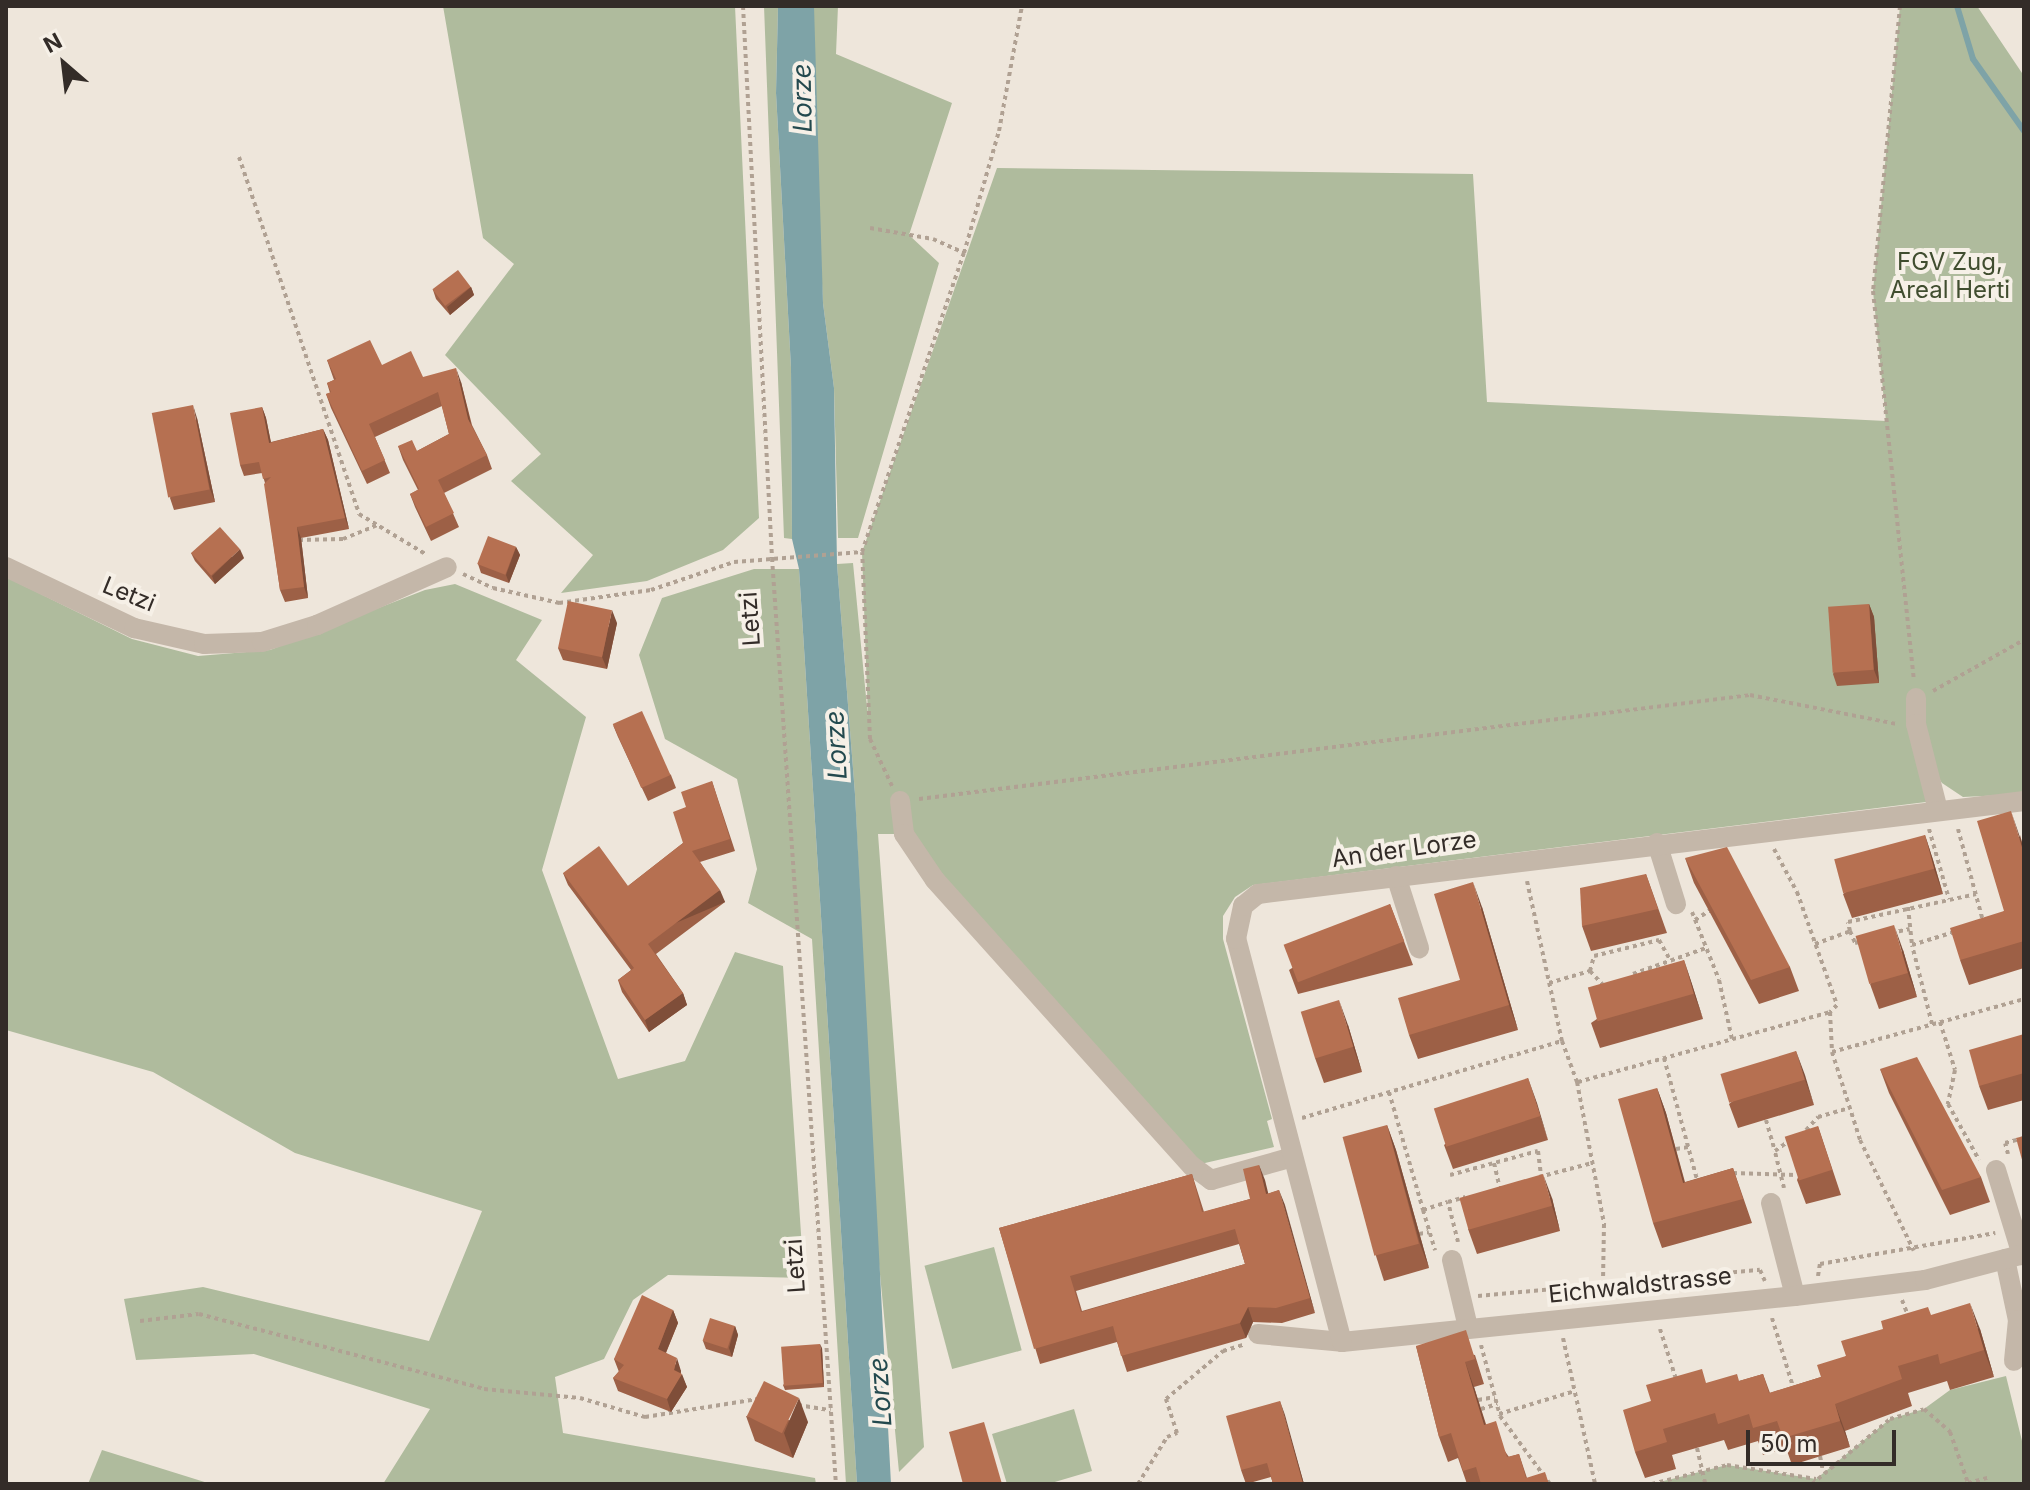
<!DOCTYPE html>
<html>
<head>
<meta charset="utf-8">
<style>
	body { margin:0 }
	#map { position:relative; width:2030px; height:1490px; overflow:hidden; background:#eee6db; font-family:Inter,sans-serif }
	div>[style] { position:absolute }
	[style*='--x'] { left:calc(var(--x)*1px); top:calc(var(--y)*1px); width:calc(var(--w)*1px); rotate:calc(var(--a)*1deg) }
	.green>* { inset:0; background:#afbb9d; transform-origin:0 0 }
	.water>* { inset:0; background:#7ea3a7 }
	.stream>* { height:6px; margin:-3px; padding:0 3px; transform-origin:3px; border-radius:3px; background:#7ea3a7 }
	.path>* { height:4px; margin-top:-2px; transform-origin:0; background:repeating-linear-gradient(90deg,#b0a193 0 4px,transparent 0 8px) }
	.minor>* { height:20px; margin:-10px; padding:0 10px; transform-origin:10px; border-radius:10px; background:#c4b7a9 }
	.wall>* { inset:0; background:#9d6046 }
	.shaded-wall>* { inset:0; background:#7f4e39; transform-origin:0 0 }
	.building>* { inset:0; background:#b67051; transform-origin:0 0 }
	span { translate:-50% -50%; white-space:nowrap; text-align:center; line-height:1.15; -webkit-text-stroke:8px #f6f0e7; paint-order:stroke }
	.park-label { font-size:24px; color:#404d2f }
	.street-label { font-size:24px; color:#332c28 }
	.water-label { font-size:26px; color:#23494e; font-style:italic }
	.frame { position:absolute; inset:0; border:8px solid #332c28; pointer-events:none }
	.north { position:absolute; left:24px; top:24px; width:80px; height:80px; -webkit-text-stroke:6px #f6f0e7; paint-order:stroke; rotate:332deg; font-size:22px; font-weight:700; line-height:32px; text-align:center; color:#332c28 }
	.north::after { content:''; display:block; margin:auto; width:28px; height:36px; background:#332c28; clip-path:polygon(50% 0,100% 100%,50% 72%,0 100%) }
	.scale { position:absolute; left:1746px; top:1430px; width:150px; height:36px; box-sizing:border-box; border:4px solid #332c28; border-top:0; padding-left:10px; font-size:24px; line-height:28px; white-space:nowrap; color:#332c28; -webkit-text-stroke:6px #f6f0e7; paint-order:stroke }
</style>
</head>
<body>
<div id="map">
	<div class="green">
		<i style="clip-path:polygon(443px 6px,735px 6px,759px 518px,723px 550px,647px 581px,561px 593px,593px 555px,511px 481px,541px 454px,445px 355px,514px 264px,483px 238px)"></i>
		<i style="clip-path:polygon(764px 6px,778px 6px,776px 93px,791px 368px,792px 539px,784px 538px)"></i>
		<i style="clip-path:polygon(814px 6px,838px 6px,836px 54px,952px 103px,909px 235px,939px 263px,858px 538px,838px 538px,834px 388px,823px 303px,812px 88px)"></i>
		<i style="clip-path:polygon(1900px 6px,1977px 6px,2024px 76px,2024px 794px,1963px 797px,1942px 783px,1926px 759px,1926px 802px,1253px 885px,1235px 897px,1223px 916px,1223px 939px,1272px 1119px,1267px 1121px,1274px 1147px,1192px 1166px,904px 834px,878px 834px,924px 1447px,899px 1472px,875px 1222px,855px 794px,837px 564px,853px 563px,868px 717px,862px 552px,997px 168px,1473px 174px,1487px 402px,1886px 421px,1873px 291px)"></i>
		<i style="clip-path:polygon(754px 569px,799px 569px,857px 1484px,846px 1484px,812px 939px,748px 903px,757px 869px,737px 779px,665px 739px,639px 655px,662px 598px)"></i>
		<i style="clip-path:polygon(6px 577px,132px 639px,198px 656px,270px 650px,425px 590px,455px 584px,542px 620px,516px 660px,586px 717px,542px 870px,618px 1079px,685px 1061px,735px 952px,783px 966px,804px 1278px,668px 1275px,633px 1300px,604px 1359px,555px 1377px,563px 1433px,815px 1478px,816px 1484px,383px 1484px,430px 1409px,254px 1354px,136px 1360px,124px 1299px,203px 1287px,429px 1341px,482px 1211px,295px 1153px,153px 1072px,6px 1030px)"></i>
		<i style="left:994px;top:1247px;width:107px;height:72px;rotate:75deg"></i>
		<i style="clip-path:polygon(2006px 1376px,2024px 1449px,2024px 1484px,1652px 1484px,1727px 1465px,1816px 1479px,1890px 1419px,1924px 1409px,1950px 1390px)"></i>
		<i style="clip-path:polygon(1074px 1409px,1092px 1471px,1048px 1484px,1007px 1484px,992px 1434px)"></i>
		<i style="clip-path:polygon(102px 1450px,211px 1484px,88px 1484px)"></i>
	</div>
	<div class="water">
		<i style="clip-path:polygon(778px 6px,814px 6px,823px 303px,834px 388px,837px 564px,855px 794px,891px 1484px,857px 1484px,799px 569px,792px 539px,791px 368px,776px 93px)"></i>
	</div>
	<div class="stream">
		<i style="--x:1957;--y:6;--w:55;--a:73.2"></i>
		<i style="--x:1973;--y:59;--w:88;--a:54.7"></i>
	</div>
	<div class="path">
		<i style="--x:743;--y:6;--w:553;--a:86.99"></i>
		<i style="--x:772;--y:558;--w:928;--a:86.05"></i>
		<i style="--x:1900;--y:6;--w:286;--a:95.4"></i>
		<i style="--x:1873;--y:291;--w:391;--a:84"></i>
		<i style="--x:239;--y:157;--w:377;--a:71.4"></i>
		<i style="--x:359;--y:514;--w:79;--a:31.1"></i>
		<i style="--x:870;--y:228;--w:64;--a:9.9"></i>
		<i style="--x:933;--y:239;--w:34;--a:24"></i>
		<i style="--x:299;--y:540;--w:44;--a:-1.3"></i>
		<i style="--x:343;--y:539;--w:38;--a:-22"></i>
		<i style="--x:463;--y:574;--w:33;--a:25"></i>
		<i style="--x:493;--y:588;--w:68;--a:12.8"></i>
		<i style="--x:559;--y:603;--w:93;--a:-8"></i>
		<i style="--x:651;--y:590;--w:88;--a:-18.6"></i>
		<i style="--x:734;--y:562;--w:128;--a:-4.5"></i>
		<i style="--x:1933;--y:691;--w:104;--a:-29.3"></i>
		<i style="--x:892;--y:786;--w:52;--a:-115.1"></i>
		<i style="--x:870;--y:739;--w:187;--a:-92.4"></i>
		<i style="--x:862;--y:552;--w:316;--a:-71.2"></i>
		<i style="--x:964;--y:253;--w:127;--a:-74"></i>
		<i style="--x:999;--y:131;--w:127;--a:-79.6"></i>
		<i style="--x:919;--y:799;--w:837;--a:-7.13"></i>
		<i style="--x:1750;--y:695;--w:150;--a:11.2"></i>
		<i style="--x:1929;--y:829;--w:73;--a:74.1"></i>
		<i style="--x:1958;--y:829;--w:95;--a:74.8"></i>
		<i style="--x:1774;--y:849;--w:49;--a:61.9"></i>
		<i style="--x:1797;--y:892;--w:120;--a:70.5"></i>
		<i style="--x:1837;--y:1005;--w:10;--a:135"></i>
		<i style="--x:1830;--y:1012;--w:40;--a:87.1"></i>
		<i style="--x:1832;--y:1052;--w:92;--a:72.3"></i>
		<i style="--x:1860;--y:1140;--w:123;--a:64.1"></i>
		<i style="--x:1527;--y:881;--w:164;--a:77.7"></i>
		<i style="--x:1562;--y:1041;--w:44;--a:69.9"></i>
		<i style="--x:1577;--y:1082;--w:145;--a:79.2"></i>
		<i style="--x:1604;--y:1224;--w:59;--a:91"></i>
		<i style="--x:1908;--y:907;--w:38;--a:84"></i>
		<i style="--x:1692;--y:912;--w:73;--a:68.3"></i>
		<i style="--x:1719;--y:980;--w:60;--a:77.6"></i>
		<i style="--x:1695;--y:920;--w:17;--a:-33"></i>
		<i style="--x:1850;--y:931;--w:13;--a:67"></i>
		<i style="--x:1855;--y:943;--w:4;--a:-14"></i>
		<i style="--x:1891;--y:933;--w:19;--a:-12"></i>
		<i style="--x:1815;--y:944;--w:37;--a:-20"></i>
		<i style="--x:1850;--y:931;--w:9;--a:-103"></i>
		<i style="--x:1848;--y:922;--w:131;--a:-12.3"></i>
		<i style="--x:1590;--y:971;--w:18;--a:47"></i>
		<i style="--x:1590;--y:971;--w:16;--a:-75"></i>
		<i style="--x:1594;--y:956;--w:67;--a:-13.8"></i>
		<i style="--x:1659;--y:940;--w:23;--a:61"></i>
		<i style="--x:1633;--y:974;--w:77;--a:-19.6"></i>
		<i style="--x:1549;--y:983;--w:43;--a:-16.3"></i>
		<i style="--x:1940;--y:1022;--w:50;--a:72.6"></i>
		<i style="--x:1955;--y:1070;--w:35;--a:102"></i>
		<i style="--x:1948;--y:1104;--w:64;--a:61"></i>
		<i style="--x:1932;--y:1024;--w:81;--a:-104.2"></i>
		<i style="--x:1912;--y:945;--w:44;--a:-17.2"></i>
		<i style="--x:1832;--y:1052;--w:199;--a:-15.4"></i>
		<i style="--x:1664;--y:1058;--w:130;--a:74.8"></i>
		<i style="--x:1578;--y:1082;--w:262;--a:-15.5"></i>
		<i style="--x:1389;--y:1092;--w:123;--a:73.9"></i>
		<i style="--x:1423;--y:1210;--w:26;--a:-18"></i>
		<i style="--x:1302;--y:1118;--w:271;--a:-16.5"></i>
		<i style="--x:1766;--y:1120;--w:32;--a:74"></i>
		<i style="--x:1806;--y:1130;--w:18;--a:-47"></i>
		<i style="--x:1818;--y:1117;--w:33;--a:-16"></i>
		<i style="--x:1676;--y:1149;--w:12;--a:-9"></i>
		<i style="--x:2008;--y:1154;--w:11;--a:-105"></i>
		<i style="--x:2005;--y:1143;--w:20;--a:-15"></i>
		<i style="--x:1494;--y:1163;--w:26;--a:77"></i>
		<i style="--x:1733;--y:1173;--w:64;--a:1.8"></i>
		<i style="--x:1450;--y:1175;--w:91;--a:-15.3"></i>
		<i style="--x:1538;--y:1151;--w:26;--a:83"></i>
		<i style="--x:1539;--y:1177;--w:55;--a:-14.8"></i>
		<i style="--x:1784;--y:1188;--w:38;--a:-104"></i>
		<i style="--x:1775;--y:1151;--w:17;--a:-36"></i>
		<i style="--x:1423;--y:1210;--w:42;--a:73.3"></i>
		<i style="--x:1419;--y:1234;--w:10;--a:-11"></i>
		<i style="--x:1458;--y:1242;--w:41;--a:-104"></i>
		<i style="--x:1448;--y:1202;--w:18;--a:-16"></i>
		<i style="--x:1818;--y:1276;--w:12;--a:-81"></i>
		<i style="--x:1820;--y:1264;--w:178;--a:-10"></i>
		<i style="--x:1478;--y:1296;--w:283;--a:-5.3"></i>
		<i style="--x:1760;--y:1270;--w:12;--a:66"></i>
		<i style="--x:1902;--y:1300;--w:19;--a:69"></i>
		<i style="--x:1772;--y:1318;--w:75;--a:73"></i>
		<i style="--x:140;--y:1321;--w:59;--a:-6.8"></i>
		<i style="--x:199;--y:1314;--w:295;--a:14.7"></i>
		<i style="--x:484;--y:1389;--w:96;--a:5.4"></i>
		<i style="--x:580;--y:1398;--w:68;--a:16.3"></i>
		<i style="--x:645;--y:1417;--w:114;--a:-9.1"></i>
		<i style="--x:1660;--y:1329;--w:56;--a:72.2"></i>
		<i style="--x:1563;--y:1338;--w:149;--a:77.6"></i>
		<i style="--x:1481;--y:1345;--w:73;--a:75"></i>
		<i style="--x:1500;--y:1416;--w:84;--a:53.7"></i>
		<i style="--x:1478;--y:1400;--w:17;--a:-10"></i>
		<i style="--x:798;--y:1405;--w:33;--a:9"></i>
		<i style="--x:1481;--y:1409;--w:17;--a:-17"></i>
		<i style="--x:1499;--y:1414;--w:79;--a:-16.8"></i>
		<i style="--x:1697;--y:1448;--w:37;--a:77"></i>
		<i style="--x:1820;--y:1456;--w:15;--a:79"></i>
		<i style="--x:1138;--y:1484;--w:55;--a:-58.3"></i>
		<i style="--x:1167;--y:1437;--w:11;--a:-22"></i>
		<i style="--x:1177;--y:1433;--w:36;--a:-108"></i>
		<i style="--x:1166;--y:1399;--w:75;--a:-40.1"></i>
		<i style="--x:1223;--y:1351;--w:21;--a:-17"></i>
		<i style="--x:1652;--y:1484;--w:77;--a:-14.2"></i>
		<i style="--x:1727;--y:1465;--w:90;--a:8.9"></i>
		<i style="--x:1812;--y:1484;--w:102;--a:-39.8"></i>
		<i style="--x:1890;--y:1419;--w:35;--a:-16"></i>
		<i style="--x:1924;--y:1409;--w:35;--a:41"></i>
		<i style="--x:1950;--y:1432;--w:54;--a:70.6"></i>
		<i style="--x:1968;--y:1483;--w:20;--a:-15"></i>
	</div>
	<div class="minor">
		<i style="--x:6;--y:567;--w:142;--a:25.5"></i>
		<i style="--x:134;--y:628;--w:72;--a:12.9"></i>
		<i style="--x:204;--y:644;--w:58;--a:-2"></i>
		<i style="--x:262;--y:642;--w:58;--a:-17.2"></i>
		<i style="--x:317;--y:625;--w:142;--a:-24"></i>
		<i style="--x:1916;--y:698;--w:26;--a:90"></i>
		<i style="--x:1916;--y:724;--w:89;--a:75.7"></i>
		<i style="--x:900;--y:801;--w:33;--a:83"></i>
		<i style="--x:904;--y:834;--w:55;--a:56"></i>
		<i style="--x:935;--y:880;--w:385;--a:48.1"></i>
		<i style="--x:1192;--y:1166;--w:24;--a:36"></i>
		<i style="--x:1211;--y:1180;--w:85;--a:-15.7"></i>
		<i style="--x:1657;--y:843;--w:64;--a:72.7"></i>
		<i style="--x:1396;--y:876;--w:76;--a:72.3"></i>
		<i style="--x:1996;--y:1170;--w:89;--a:73"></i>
		<i style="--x:1771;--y:1203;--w:96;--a:75.5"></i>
		<i style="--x:2005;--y:1259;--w:62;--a:78"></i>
		<i style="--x:2018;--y:1320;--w:41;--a:95.6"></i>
		<i style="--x:1452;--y:1260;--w:69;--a:76.6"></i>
		<i style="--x:1258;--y:1334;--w:84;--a:5.4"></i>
		<i style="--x:1342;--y:1342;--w:455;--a:-5.8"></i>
		<i style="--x:1795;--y:1296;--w:131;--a:-7"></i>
		<i style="--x:1925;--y:1280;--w:102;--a:-14.7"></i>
		<i style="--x:1342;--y:1342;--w:417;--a:-104.7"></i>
		<i style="--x:1236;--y:939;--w:34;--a:-78"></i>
		<i style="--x:1243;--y:906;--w:19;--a:-39"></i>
		<i style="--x:1258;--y:894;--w:772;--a:-6.92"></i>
	</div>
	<div class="wall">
		<i style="clip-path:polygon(471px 287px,474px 295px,450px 315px,436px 299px,433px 290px)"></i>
		<i style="clip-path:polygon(327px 360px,382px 365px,423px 377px,461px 382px,472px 425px,487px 455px,492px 469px,444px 493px,459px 527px,431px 541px,415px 507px,410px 494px,418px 490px,403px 460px,398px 446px,417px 451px,449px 434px,442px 406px,375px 437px,390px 473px,367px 484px,331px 408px,326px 394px,330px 393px,327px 383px,334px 380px)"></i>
		<i style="clip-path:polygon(262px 407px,266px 418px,271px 442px,323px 429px,328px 440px,349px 529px,301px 538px,308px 598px,285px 602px,280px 590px,265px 483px,262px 473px,244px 476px,240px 465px)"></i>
		<i style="clip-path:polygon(197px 418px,215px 502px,174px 510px,170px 498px)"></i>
		<i style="clip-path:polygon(516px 547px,520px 555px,509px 583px,481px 573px,478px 564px)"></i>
		<i style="clip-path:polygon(191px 553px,244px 558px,215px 584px,195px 561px)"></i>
		<i style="clip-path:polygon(1869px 604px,1874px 617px,1879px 683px,1837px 686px,1833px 674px)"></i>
		<i style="clip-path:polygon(617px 623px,607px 669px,563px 660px,558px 648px)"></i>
		<i style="clip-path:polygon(613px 725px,671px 775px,676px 788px,648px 801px,618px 737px)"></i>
		<i style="clip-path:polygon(712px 781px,735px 851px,700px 862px,725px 902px,656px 954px,683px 993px,687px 1005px,649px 1032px,622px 992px,618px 980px,631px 970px,568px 885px,563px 873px,628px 886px,683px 843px,686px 807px)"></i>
		<i style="clip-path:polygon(1925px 835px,1933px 860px,1943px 894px,1852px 918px,1843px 894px)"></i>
		<i style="clip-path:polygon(2020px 835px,2024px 849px,2024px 968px,1969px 985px,1960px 960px,2004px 911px)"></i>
		<i style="clip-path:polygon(1685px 858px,1790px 967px,1799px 991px,1759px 1004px,1694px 883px)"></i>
		<i style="clip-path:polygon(1646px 874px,1667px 933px,1591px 951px,1582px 926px)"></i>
		<i style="clip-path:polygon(1390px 904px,1413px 965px,1298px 994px,1289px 970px)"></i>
		<i style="clip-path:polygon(1482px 907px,1518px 1030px,1418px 1059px,1409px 1035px,1460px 980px)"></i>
		<i style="clip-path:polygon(1903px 950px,1917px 997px,1879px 1009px,1870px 984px)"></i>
		<i style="clip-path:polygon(1684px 960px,1703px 1019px,1600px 1048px,1591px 1023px)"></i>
		<i style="clip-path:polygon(1348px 1025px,1362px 1072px,1324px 1083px,1315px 1058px)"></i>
		<i style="clip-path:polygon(2024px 1034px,2024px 1100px,1988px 1110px,1979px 1086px)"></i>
		<i style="clip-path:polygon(1796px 1051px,1814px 1105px,1738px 1128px,1729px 1104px)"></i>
		<i style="clip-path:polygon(1880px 1069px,1981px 1177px,1990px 1202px,1950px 1215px,1889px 1093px)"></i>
		<i style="clip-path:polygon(1528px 1078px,1548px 1140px,1453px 1169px,1444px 1145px)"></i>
		<i style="clip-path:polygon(1657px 1088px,1666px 1113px,1685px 1182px,1733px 1168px,1752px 1223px,1662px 1248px,1653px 1223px)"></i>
		<i style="clip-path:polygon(1387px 1125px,1396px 1150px,1429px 1268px,1384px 1281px,1376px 1256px)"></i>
		<i style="clip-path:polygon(1818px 1126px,1841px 1195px,1806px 1204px,1797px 1180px)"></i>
		<i style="clip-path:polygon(evenodd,1259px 1165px,1268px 1194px,1279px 1190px,1315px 1313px,1282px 1323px,1253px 1322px,1246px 1338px,1127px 1372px,1117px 1342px,1040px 1364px,999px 1228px,1192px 1174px,1204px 1212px,1250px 1199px,1259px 1165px,1239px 1244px,1245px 1264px,1082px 1311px,1076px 1291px,1239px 1244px)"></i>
		<i style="clip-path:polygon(1552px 1198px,1560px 1231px,1477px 1254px,1468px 1229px)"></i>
		<i style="clip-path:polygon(673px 1310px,678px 1323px,666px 1353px,681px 1371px,681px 1374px,687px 1387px,671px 1412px,618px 1391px,613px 1378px,619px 1372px,614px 1359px)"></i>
		<i style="clip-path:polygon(1931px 1315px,1980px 1329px,1994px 1377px,1950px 1390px,1947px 1381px,1908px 1393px,1912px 1406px,1845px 1431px,1850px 1447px,1792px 1465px,1786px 1448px,1763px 1455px,1758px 1441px,1728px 1450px,1724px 1440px,1672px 1455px,1676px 1469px,1645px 1478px,1635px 1452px,1651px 1401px,1707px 1383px,1739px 1381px,1763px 1374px,1770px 1393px,1821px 1377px,1846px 1356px)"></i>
		<i style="clip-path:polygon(735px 1326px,738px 1335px,732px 1357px,706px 1349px,703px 1341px)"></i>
		<i style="clip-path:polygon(1416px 1346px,1475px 1355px,1484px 1384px,1474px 1387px,1486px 1424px,1509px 1457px,1519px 1454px,1527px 1478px,1550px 1484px,1467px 1484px,1458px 1458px,1448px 1462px,1439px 1437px)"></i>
		<i style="clip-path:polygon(822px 1348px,824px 1387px,785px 1390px,783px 1385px)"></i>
		<i style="clip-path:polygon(1280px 1401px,1304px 1484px,1273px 1484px,1271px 1477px,1246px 1484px,1241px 1470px)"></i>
		<i style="clip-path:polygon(746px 1416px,808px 1422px,793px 1458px,755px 1441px)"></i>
	</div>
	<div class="shaded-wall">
		<i style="clip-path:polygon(471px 287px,474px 295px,450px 315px,447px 307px)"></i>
		<i style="clip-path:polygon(456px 368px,461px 382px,473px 433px,468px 419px)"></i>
		<i style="clip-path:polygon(193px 405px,197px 418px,215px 502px,210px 489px)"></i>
		<i style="clip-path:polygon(262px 407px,266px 418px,273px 454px,269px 443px)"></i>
		<i style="clip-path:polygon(323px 429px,328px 440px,349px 529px,345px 518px)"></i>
		<i style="clip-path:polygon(297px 527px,301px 538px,308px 598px,304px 587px)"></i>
		<i style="clip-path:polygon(516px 547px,520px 555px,509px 583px,506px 575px)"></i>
		<i style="clip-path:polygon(240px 549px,244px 558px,215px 584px,212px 576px)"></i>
		<i style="clip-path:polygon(1869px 604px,1874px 617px,1879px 683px,1874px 670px)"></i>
		<i style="clip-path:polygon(612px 610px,617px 623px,607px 669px,602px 657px)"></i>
		<i style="clip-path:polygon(2011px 811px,2024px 849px,2024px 854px)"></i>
		<i style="clip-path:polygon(1925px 835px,1933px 860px,1943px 894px,1934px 869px)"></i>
		<i style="clip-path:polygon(1473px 882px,1482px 907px,1518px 1030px,1509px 1005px)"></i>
		<i style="left:720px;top:890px;width:13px;height:90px;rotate:67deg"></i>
		<i style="clip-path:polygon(1894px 925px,1903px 950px,1917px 997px,1908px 973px)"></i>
		<i style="clip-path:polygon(1684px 960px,1692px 984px,1703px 1019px,1694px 994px)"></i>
		<i style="clip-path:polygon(683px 993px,687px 1005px,649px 1032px,645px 1020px)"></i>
		<i style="clip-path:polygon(1339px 1000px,1348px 1025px,1362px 1072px,1353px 1047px)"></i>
		<i style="clip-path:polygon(1796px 1051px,1805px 1075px,1814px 1105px,1805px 1080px)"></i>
		<i style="clip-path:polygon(1528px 1078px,1537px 1103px,1548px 1140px,1540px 1116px)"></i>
		<i style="clip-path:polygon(1657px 1088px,1666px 1113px,1691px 1207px,1683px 1183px)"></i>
		<i style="clip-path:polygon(1387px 1125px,1396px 1150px,1429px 1268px,1420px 1244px)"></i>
		<i style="clip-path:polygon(1259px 1165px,1265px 1180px,1272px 1209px,1266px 1194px)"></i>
		<i style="clip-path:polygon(1543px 1174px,1552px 1198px,1560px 1231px,1552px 1206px)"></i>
		<i style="clip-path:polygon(1279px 1190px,1285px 1205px,1315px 1313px,1310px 1298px)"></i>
		<i style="clip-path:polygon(1970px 1303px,1980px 1329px,1994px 1377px,1984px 1350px)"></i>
		<i style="clip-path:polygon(1248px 1307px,1253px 1322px,1246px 1338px,1240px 1323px)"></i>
		<i style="clip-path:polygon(673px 1310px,678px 1323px,662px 1362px,658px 1349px)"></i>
		<i style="clip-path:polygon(735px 1326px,738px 1335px,732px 1357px,729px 1348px)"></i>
		<i style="clip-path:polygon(820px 1344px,822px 1348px,824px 1387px,823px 1383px)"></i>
		<i style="clip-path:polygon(677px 1358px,681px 1371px,679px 1378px,682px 1374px,687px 1387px,671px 1412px,667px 1399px)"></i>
		<i style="clip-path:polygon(1465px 1362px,1474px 1387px,1493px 1449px,1484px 1425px)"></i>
		<i style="clip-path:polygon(799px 1398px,808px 1422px,793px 1458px,784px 1433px)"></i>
		<i style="clip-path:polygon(1280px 1401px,1285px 1415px,1304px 1484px,1303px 1484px)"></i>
		<i style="clip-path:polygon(1835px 1404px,1845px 1431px,1850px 1447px,1840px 1421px)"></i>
	</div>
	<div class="building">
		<i style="left:458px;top:270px;width:21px;height:32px;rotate:53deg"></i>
		<i style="clip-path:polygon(370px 340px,382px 365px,411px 351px,423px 377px,456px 368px,468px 419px,487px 455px,438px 480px,454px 513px,426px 527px,410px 494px,419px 489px,398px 446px,412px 440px,417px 451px,449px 434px,438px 392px,369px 424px,385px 460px,362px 471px,326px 394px,331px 392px,327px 383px,336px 379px,327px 360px)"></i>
		<i style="left:193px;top:405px;width:86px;height:42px;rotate:79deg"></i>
		<i style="clip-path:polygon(262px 407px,269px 443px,323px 429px,345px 518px,297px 527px,304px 587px,280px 590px,264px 484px,271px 477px,263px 479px,259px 462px,240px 465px,230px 413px)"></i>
		<i style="left:220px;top:527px;width:30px;height:39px;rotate:48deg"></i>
		<i style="left:488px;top:536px;width:30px;height:30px;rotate:21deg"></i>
		<i style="left:568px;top:601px;width:45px;height:48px;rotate:12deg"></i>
		<i style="left:1869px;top:604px;width:66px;height:41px;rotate:86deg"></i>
		<i style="left:642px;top:711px;width:70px;height:32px;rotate:66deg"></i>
		<i style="clip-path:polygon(712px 781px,730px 839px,692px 851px,720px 890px,648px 944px,683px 993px,645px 1020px,618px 980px,634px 968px,563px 873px,599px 846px,628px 886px,683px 843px,673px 812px,686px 807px,681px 792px)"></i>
		<i style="clip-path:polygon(2011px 811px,2024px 854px,2024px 941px,1960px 960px,1950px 928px,2004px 911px,1977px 821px)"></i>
		<i style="left:1925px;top:835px;width:35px;height:94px;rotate:75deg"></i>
		<i style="clip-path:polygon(1727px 847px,1790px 967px,1751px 980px,1685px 858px)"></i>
		<i style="clip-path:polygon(1646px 874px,1658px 909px,1582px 926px,1580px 888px)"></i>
		<i style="clip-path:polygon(1473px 882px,1509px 1005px,1409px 1035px,1398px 998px,1460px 980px,1434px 894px)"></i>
		<i style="left:1390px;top:904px;width:40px;height:114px;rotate:69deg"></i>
		<i style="left:1894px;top:925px;width:50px;height:40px;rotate:74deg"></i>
		<i style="left:1684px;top:960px;width:35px;height:100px;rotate:74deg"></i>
		<i style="left:1339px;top:1000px;width:49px;height:40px;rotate:73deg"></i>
		<i style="clip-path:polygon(2024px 1034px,2024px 1073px,1979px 1086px,1969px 1050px)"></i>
		<i style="left:1796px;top:1051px;width:30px;height:79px;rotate:73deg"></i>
		<i style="clip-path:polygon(1917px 1057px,1981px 1177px,1942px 1190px,1880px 1069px)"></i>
		<i style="left:1528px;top:1078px;width:40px;height:99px;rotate:72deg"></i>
		<i style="clip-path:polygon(1657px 1088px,1683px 1183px,1733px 1168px,1743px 1199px,1653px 1223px,1618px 1099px)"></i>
		<i style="left:1387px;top:1125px;width:123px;height:46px;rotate:75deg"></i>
		<i style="left:1818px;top:1126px;width:46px;height:35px;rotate:72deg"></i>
		<i style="clip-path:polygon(2024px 1136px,2024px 1167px,2016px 1138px)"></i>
		<i style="clip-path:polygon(evenodd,1259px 1165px,1266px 1194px,1279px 1190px,1310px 1298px,1276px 1308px,1248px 1307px,1240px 1323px,1121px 1356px,1113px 1326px,1034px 1349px,999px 1228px,1192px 1174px,1202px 1212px,1250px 1199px,1243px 1169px,1259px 1165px,1235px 1229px,1245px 1264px,1081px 1312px,1070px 1276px,1235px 1229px)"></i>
		<i style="left:1543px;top:1174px;width:33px;height:87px;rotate:74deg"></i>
		<i style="clip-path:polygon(642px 1295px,673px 1310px,658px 1349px,677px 1358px,674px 1370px,682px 1374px,667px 1399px,613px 1378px,624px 1365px,614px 1359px)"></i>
		<i style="clip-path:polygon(1970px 1303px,1984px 1350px,1940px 1364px,1938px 1354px,1898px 1366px,1902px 1379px,1835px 1404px,1840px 1421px,1783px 1438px,1777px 1421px,1753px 1428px,1749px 1414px,1718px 1424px,1715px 1413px,1663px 1429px,1667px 1442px,1635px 1452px,1623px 1410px,1651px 1401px,1646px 1385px,1702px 1369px,1706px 1383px,1737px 1374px,1739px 1381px,1763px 1374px,1769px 1393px,1821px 1377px,1817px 1365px,1846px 1356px,1841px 1341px,1883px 1329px,1881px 1321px,1928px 1307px,1931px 1315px)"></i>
		<i style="left:710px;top:1318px;width:26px;height:24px;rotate:18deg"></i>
		<i style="clip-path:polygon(1466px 1330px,1475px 1359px,1465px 1362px,1484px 1425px,1496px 1421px,1507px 1457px,1519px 1454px,1526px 1478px,1545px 1472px,1549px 1484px,1481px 1484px,1476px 1467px,1463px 1471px,1451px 1433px,1439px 1437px,1416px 1346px)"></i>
		<i style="left:820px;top:1344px;width:39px;height:39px;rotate:86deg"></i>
		<i style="left:764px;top:1381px;width:39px;height:39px;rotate:26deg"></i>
		<i style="clip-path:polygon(1280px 1401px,1303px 1484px,1273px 1484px,1267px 1463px,1241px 1470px,1226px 1416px)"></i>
		<i style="clip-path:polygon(984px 1422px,1002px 1484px,963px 1484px,949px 1432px)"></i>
	</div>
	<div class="park-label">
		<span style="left:1950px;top:276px">FGV Zug,<br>Areal Herti</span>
	</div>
	<div class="street-label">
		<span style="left:129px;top:594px;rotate:22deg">Letzi</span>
		<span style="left:750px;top:619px;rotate:-94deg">Letzi</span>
		<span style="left:1404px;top:849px;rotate:-8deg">An der Lorze</span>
		<span style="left:795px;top:1266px;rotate:-94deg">Letzi</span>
		<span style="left:1640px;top:1285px;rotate:-6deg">Eichwaldstrasse</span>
	</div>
	<div class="water-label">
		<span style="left:802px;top:98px;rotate:-91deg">Lorze</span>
		<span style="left:836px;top:745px;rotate:-93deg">Lorze</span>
		<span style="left:880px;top:1392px;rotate:-94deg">Lorze</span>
	</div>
	<div class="frame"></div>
	<div class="north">N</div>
	<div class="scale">50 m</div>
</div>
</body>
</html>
